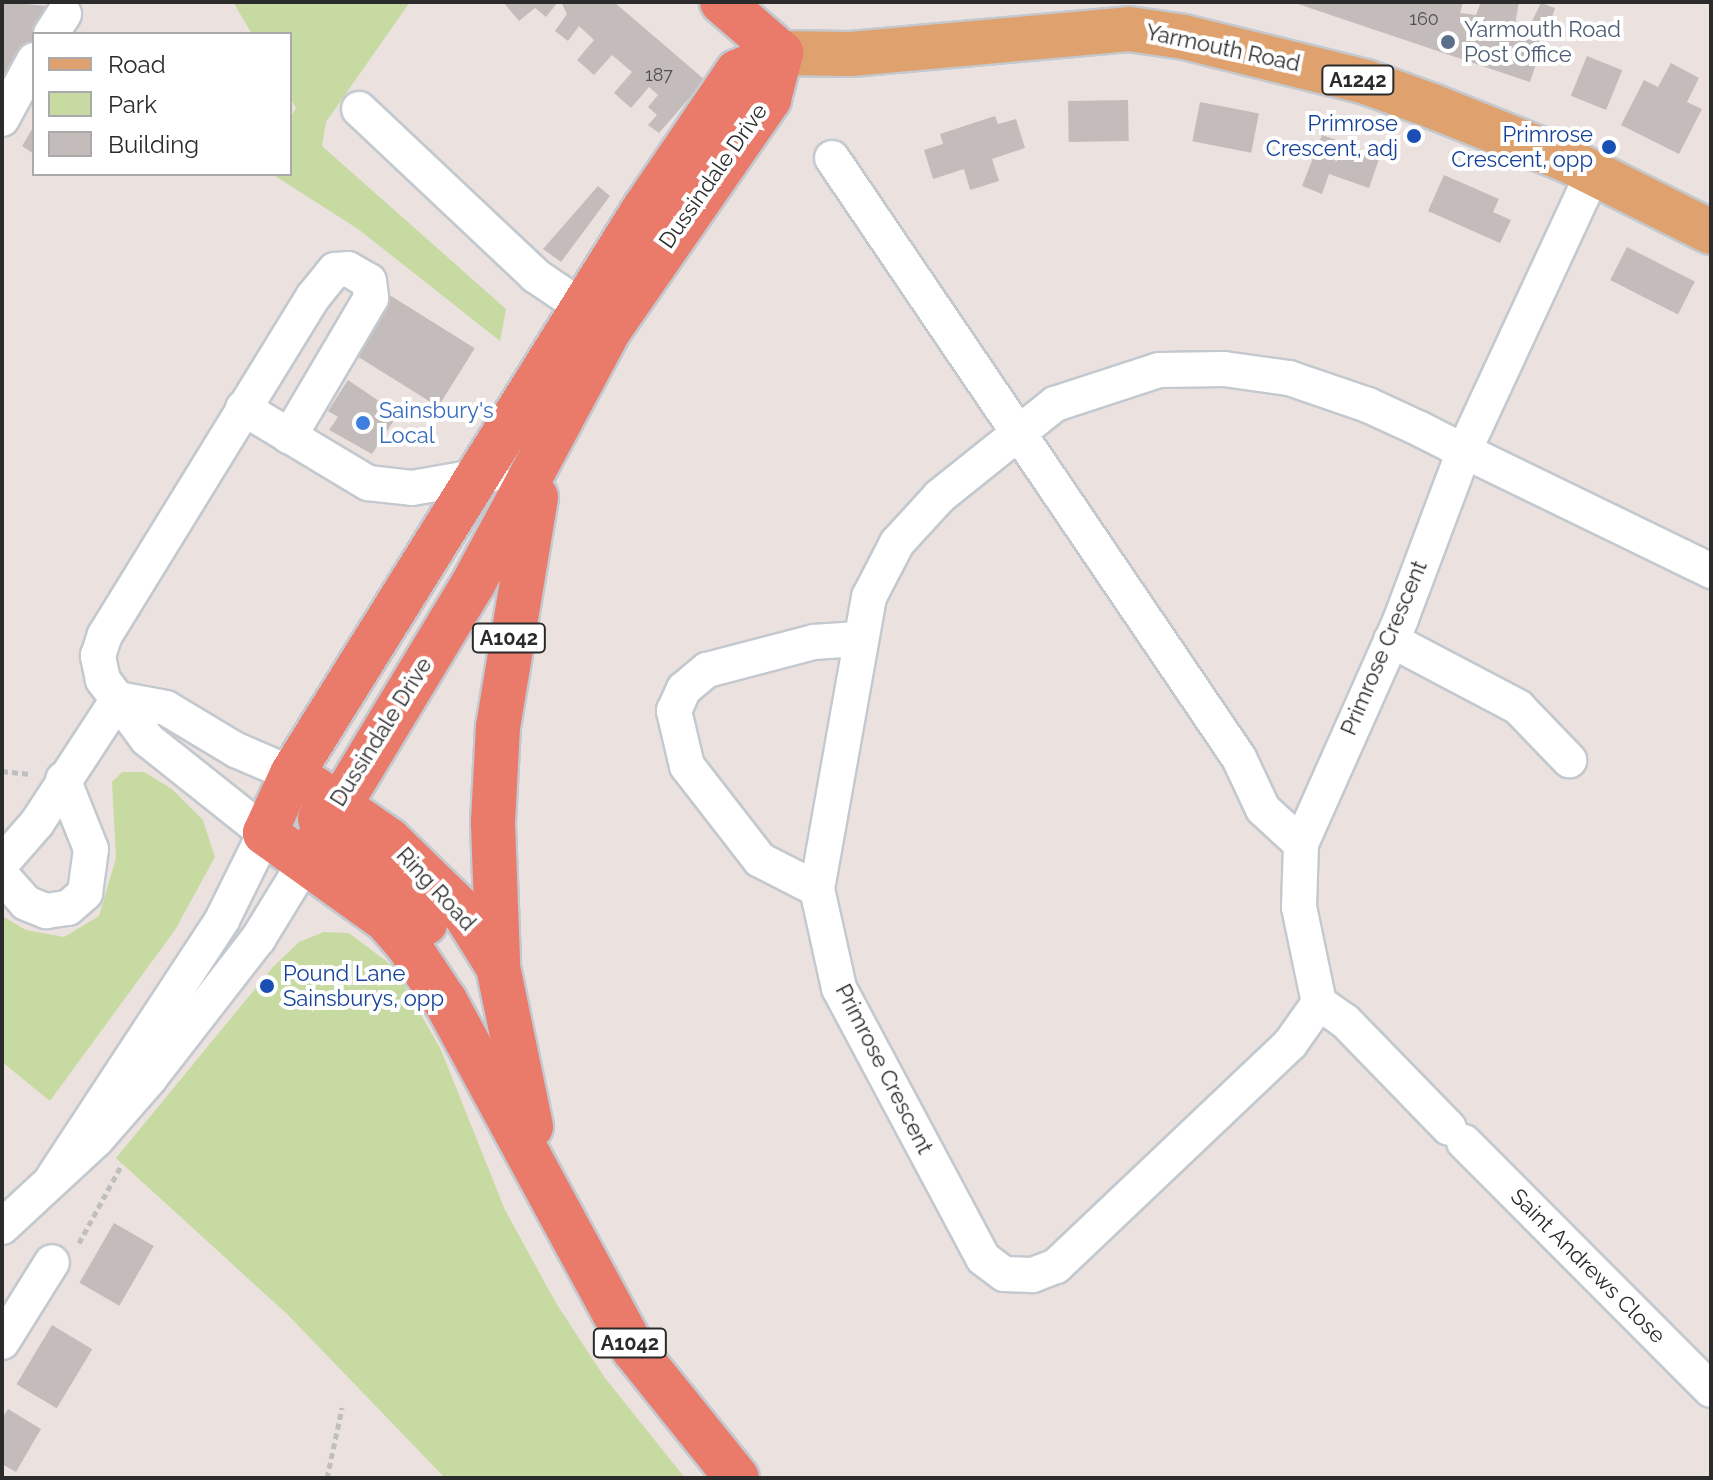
<!DOCTYPE html>
<html>
<head>
<meta charset="utf-8">
<style>
	body { margin:0 }
	#map { position:relative; width:1713px; height:1480px; overflow:hidden; background:#ebe2df; font-family:Raleway,sans-serif }
	div>[style] { position:absolute }
	[style*='--x'] { left:calc(var(--x)*1px); top:calc(var(--y)*1px); width:calc(var(--w)*1px); rotate:calc(var(--a)*1deg) }
	.green>* { inset:0; background:#c7daa2 }
	.building>* { inset:0; background:#c3bcbb; transform-origin:0 0 }
	.path>* { height:5px; margin-top:-2.5px; transform-origin:0; background:repeating-linear-gradient(90deg,#bfbfbf 0 6px,transparent 0 10px) }
	.roads { filter:drop-shadow(2px 0 #c3c9cf) drop-shadow(-2px 0 #c3c9cf) drop-shadow(0 2px #c3c9cf) drop-shadow(0 -2px #c3c9cf) }
	.minor>* { height:34px; margin:-17px; padding:0 17px; transform-origin:17px; border-radius:17px; background:#fff }
	.major>* { height:44px; margin:-22px; padding:0 22px; transform-origin:22px; border-radius:22px; background:#dfa26f }
	.highway>* { height:44px; margin:-22px; padding:0 22px; transform-origin:22px; border-radius:22px; background:#ea7a6a }
	.dots>* { width:22px; height:22px; translate:-50% -50%; box-sizing:border-box; border:4px solid #fff; border-radius:50% }
	span { translate:-50% -50%; white-space:nowrap; text-align:center; line-height:1.15; -webkit-text-stroke:8px #fff; paint-order:stroke }
	.number-label { font-size:18px; color:#514f4f }
	.number-label span { -webkit-text-stroke-width:0 }
	.shield-label span { padding:2px 6px; background:#fff; border:2px solid; border-radius:6px; -webkit-text-stroke-width:0 }
	.shield-label { font-size:20px; color:#2b2b2b; font-weight:700 }
	.service-label { font-size:22px; color:#4e5e75 }
	.left { translate:0 -50%; text-align:left }
	.street-label { font-size:22px; color:#2b2b2b }
	.transit-label { font-size:22px; color:#164399 }
	.right { translate:-100% -50%; text-align:right }
	.shop-label { font-size:22px; color:#366cbe }
	.frame { position:absolute; inset:0; border:4px solid #2b2b2b; pointer-events:none }
	.legend { position:absolute; left:32px; top:32px; width:260px; height:144px; box-sizing:border-box; background:#fff; border:2px solid #aaa; margin:0; padding:10px 14px; list-style:none; font-size:24px; color:#2b2b2b }
	.legend li { display:flex; align-items:center; gap:16px; height:40px }
	.legend b { width:40px; border:2px solid #aaa }
</style>
</head>
<body>
<div id="map">
	<div class="green">
		<i style="clip-path:polygon(233px 2px,410px 2px,326px 122px,322px 146px,506px 309px,500px 341px,358px 229px,272px 174px,290px 174px,290px 118px,296px 108px,290px 98px,290px 34px,252px 34px)"></i>
		<i style="clip-path:polygon(122px 772px,144px 772px,172px 789px,203px 820px,215px 857px,175px 930px,50px 1101px,2px 1062px,2px 916px,26px 930px,64px 937px,99px 916px,116px 858px,112px 782px)"></i>
		<i style="clip-path:polygon(324px 932px,349px 933px,394px 967px,441px 1050px,505px 1210px,556px 1303px,605px 1378px,685px 1478px,445px 1478px,287px 1314px,116px 1158px,273px 967px,299px 942px)"></i>
	</div>
	<div class="building">
		<i style="clip-path:polygon(2px 2px,59px 7px,43px 34px,34px 34px,34px 49px,2px 102px)"></i>
		<i style="clip-path:polygon(503px 2px,558px 2px,546px 17px,535px 8px,519px 21px)"></i>
		<i style="clip-path:polygon(561px 2px,614px 2px,705px 80px,659px 133px,648px 125px,657px 115px,648px 107px,658px 95px,649px 87px,631px 108px,614px 93px,632px 72px,612px 55px,594px 75px,577px 60px,594px 40px,579px 26px,568px 41px,555px 31px,567px 14px)"></i>
		<i style="clip-path:polygon(1292px 2px,1463px 2px,1460px 13px,1476px 15px,1481px 2px,1519px 2px,1514px 30px,1526px 33px,1541px 3px,1555px 8px,1530px 82px)"></i>
		<i style="left:1587px;top:56px;width:38px;height:43px;rotate:22deg"></i>
		<i style="clip-path:polygon(1671px 63px,1699px 78px,1687px 102px,1702px 109px,1679px 154px,1621px 125px,1644px 80px,1658px 87px)"></i>
		<i style="left:1128px;top:100px;width:41px;height:60px;rotate:89deg"></i>
		<i style="left:1200px;top:102px;width:60px;height:40px;rotate:11deg"></i>
		<i style="clip-path:polygon(995px 116px,998px 124px,1016px 119px,1025px 148px,992px 159px,999px 181px,970px 190px,964px 169px,933px 179px,924px 150px,943px 144px,940px 134px)"></i>
		<i style="clip-path:polygon(34px 126px,34px 154px,22px 146px)"></i>
		<i style="clip-path:polygon(1322px 135px,1380px 156px,1369px 188px,1329px 174px,1322px 194px,1302px 186px)"></i>
		<i style="clip-path:polygon(1444px 175px,1499px 199px,1493px 212px,1511px 220px,1500px 243px,1428px 211px)"></i>
		<i style="clip-path:polygon(598px 186px,610px 196px,561px 262px,543px 249px)"></i>
		<i style="left:1627px;top:247px;width:76px;height:37px;rotate:27deg"></i>
		<i style="left:367px;top:281px;width:127px;height:69px;rotate:32deg"></i>
		<i style="clip-path:polygon(348px 380px,398px 414px,372px 454px,329px 430px,338px 417px,328px 411px)"></i>
		<i style="left:114px;top:1223px;width:46px;height:69px;rotate:30deg"></i>
		<i style="left:52px;top:1325px;width:47px;height:69px;rotate:31deg"></i>
		<i style="clip-path:polygon(8px 1409px,41px 1429px,16px 1472px,2px 1464px,2px 1419px)"></i>
	</div>
	<div class="path">
		<i style="--x:2;--y:771;--w:28;--a:6"></i>
		<i style="--x:79;--y:1243;--w:90;--a:-61.4"></i>
		<i style="--x:327;--y:1478;--w:72;--a:-77.9"></i>
	</div>
	<div class="roads">
		<div class="minor">
			<i style="--x:51;--y:34;--w:24;--a:-57"></i>
			<i style="--x:359;--y:109;--w:243;--a:43.3"></i>
			<i style="--x:536;--y:276;--w:55;--a:34"></i>
			<i style="--x:2;--y:119;--w:67;--a:-61.5"></i>
			<i style="--x:832;--y:158;--w:725;--a:55.85"></i>
			<i style="--x:1239;--y:758;--w:56;--a:64.8"></i>
			<i style="--x:1263;--y:809;--w:52;--a:42.6"></i>
			<i style="--x:1593;--y:173;--w:306;--a:114.9"></i>
			<i style="--x:1464;--y:451;--w:179;--a:110.6"></i>
			<i style="--x:1401;--y:619;--w:246;--a:114"></i>
			<i style="--x:1301;--y:844;--w:63;--a:91.8"></i>
			<i style="--x:1299;--y:907;--w:98;--a:78.2"></i>
			<i style="--x:1319;--y:1003;--w:50;--a:125.3"></i>
			<i style="--x:1290;--y:1044;--w:323;--a:136.5"></i>
			<i style="--x:1056;--y:1266;--w:26;--a:159"></i>
			<i style="--x:1032;--y:1275;--w:28;--a:-178"></i>
			<i style="--x:1004;--y:1274;--w:26;--a:-143"></i>
			<i style="--x:983;--y:1258;--w:306;--a:-118.1"></i>
			<i style="--x:839;--y:988;--w:101;--a:-102.5"></i>
			<i style="--x:817;--y:889;--w:297;--a:-79.9"></i>
			<i style="--x:869;--y:597;--w:61;--a:-62.6"></i>
			<i style="--x:897;--y:543;--w:64;--a:-47.5"></i>
			<i style="--x:940;--y:496;--w:147;--a:-38.7"></i>
			<i style="--x:1055;--y:404;--w:109;--a:-18.1"></i>
			<i style="--x:1159;--y:370;--w:65;--a:-0.9"></i>
			<i style="--x:1224;--y:369;--w:66;--a:7.9"></i>
			<i style="--x:1289;--y:378;--w:83;--a:18.9"></i>
			<i style="--x:1368;--y:405;--w:57;--a:24.8"></i>
			<i style="--x:1420;--y:429;--w:35;--a:27"></i>
			<i style="--x:1451;--y:445;--w:14;--a:25"></i>
			<i style="--x:1464;--y:451;--w:275;--a:25.9"></i>
			<i style="--x:243;--y:408;--w:146;--a:31"></i>
			<i style="--x:368;--y:483;--w:44;--a:6.5"></i>
			<i style="--x:412;--y:488;--w:81;--a:-9.9"></i>
			<i style="--x:1391;--y:640;--w:144;--a:27.8"></i>
			<i style="--x:1518;--y:707;--w:74;--a:46.1"></i>
			<i style="--x:118;--y:699;--w:49;--a:10.6"></i>
			<i style="--x:166;--y:708;--w:82;--a:31"></i>
			<i style="--x:236;--y:750;--w:61;--a:23.2"></i>
			<i style="--x:2;--y:863;--w:53;--a:-48.8"></i>
			<i style="--x:37;--y:823;--w:148;--a:-56.8"></i>
			<i style="--x:2;--y:876;--w:36;--a:48"></i>
			<i style="--x:26;--y:903;--w:22;--a:22"></i>
			<i style="--x:46;--y:911;--w:22;--a:-8"></i>
			<i style="--x:68;--y:908;--w:23;--a:-41"></i>
			<i style="--x:85;--y:893;--w:44;--a:-82.2"></i>
			<i style="--x:91;--y:849;--w:75;--a:-111.8"></i>
			<i style="--x:817;--y:889;--w:64;--a:-153"></i>
			<i style="--x:760;--y:860;--w:119;--a:-127.8"></i>
			<i style="--x:687;--y:766;--w:57;--a:-103.3"></i>
			<i style="--x:674;--y:711;--w:24;--a:-66"></i>
			<i style="--x:684;--y:689;--w:30;--a:-40"></i>
			<i style="--x:707;--y:670;--w:111;--a:-14.7"></i>
			<i style="--x:814;--y:642;--w:44;--a:-3.9"></i>
			<i style="--x:1319;--y:1003;--w:32;--a:35"></i>
			<i style="--x:1345;--y:1021;--w:149;--a:45.8"></i>
			<i style="--x:1464;--y:1142;--w:350;--a:45.1"></i>
			<i style="--x:54;--y:1176;--w:306;--a:-56.7"></i>
			<i style="--x:222;--y:920;--w:97;--a:-63.7"></i>
			<i style="--x:265;--y:833;--w:151;--a:-141.5"></i>
			<i style="--x:147;--y:739;--w:74;--a:-126.7"></i>
			<i style="--x:103;--y:680;--w:25;--a:-102"></i>
			<i style="--x:98;--y:656;--w:22;--a:-72"></i>
			<i style="--x:105;--y:635;--w:397;--a:-58.4"></i>
			<i style="--x:313;--y:297;--w:35;--a:-51"></i>
			<i style="--x:335;--y:270;--w:13;--a:-4"></i>
			<i style="--x:348;--y:269;--w:24;--a:30"></i>
			<i style="--x:369;--y:281;--w:17;--a:83"></i>
			<i style="--x:371;--y:298;--w:161;--a:120.5"></i>
			<i style="--x:2;--y:1227;--w:128;--a:-42.8"></i>
			<i style="--x:96;--y:1140;--w:82;--a:-48.9"></i>
			<i style="--x:150;--y:1078;--w:176;--a:-52.2"></i>
			<i style="--x:258;--y:939;--w:94;--a:-58.5"></i>
			<i style="--x:2;--y:1342;--w:94;--a:-58"></i>
		</div>
		<div class="major">
			<i style="--x:781;--y:53;--w:70;--a:0.8"></i>
			<i style="--x:851;--y:54;--w:279;--a:-5.1"></i>
			<i style="--x:1129;--y:29;--w:56;--a:8.3"></i>
			<i style="--x:1184;--y:37;--w:187;--a:13.9"></i>
			<i style="--x:1366;--y:82;--w:70;--a:20"></i>
			<i style="--x:1432;--y:106;--w:145;--a:21.8"></i>
			<i style="--x:1567;--y:160;--w:161;--a:26.6"></i>
		</div>
		<div class="highway">
			<i style="--x:722;--y:2;--w:78;--a:40.8"></i>
			<i style="--x:314;--y:788;--w:91;--a:34.7"></i>
			<i style="--x:389;--y:840;--w:106;--a:44.2"></i>
			<i style="--x:465;--y:914;--w:62;--a:58.1"></i>
			<i style="--x:498;--y:967;--w:163;--a:78.3"></i>
			<i style="--x:320;--y:819;--w:148;--a:44.7"></i>
			<i style="--x:307;--y:859;--w:321;--a:-58.9"></i>
			<i style="--x:473;--y:584;--w:289;--a:-61.8"></i>
			<i style="--x:610;--y:329;--w:280;--a:-55.3"></i>
			<i style="--x:769;--y:99;--w:48;--a:-75.4"></i>
			<i style="--x:498;--y:960;--w:138;--a:-92.1"></i>
			<i style="--x:493;--y:822;--w:95;--a:-87"></i>
			<i style="--x:498;--y:727;--w:233;--a:-80.6"></i>
			<i style="--x:737;--y:1478;--w:164;--a:-128.8"></i>
			<i style="--x:634;--y:1350;--w:397;--a:-118.4"></i>
			<i style="--x:445;--y:1001;--w:67;--a:-123.5"></i>
			<i style="--x:408;--y:945;--w:33;--a:-131"></i>
			<i style="--x:386;--y:920;--w:149;--a:-144.3"></i>
			<i style="--x:265;--y:833;--w:65;--a:-65.4"></i>
			<i style="--x:292;--y:774;--w:666;--a:-58.08"></i>
			<i style="--x:644;--y:209;--w:166;--a:-55.8"></i>
			<i style="--x:737;--y:72;--w:48;--a:-23.4"></i>
		</div>
	</div>
	<div class="dots">
		<i style="left:1448px;top:42px;background:#5c6f8a"></i>
		<i style="left:1414px;top:136px;background:#1a4fb4"></i>
		<i style="left:1609px;top:147px;background:#1a4fb4"></i>
		<i style="left:363px;top:423px;background:#3f7fe0"></i>
		<i style="left:267px;top:986px;background:#1a4fb4"></i>
	</div>
	<div class="number-label">
		<span style="left:1424px;top:19px">160</span>
		<span style="left:659px;top:75px">187</span>
	</div>
	<div class="shield-label">
		<span style="left:1358px;top:80px">A1242</span>
		<span style="left:509px;top:638px">A1042</span>
		<span style="left:630px;top:1343px">A1042</span>
	</div>
	<div class="service-label">
		<span class="left" style="left:1464px;top:42px">Yarmouth Road<br>Post Office</span>
	</div>
	<div class="street-label">
		<span style="left:1223px;top:48px;rotate:12deg">Yarmouth Road</span>
		<span style="left:713px;top:176px;rotate:-55deg">Dussindale Drive</span>
		<span style="left:1384px;top:648px;rotate:-67deg">Primrose Crescent</span>
		<span style="left:381px;top:732px;rotate:-58deg">Dussindale Drive</span>
		<span style="left:436px;top:889px;rotate:47deg">Ring Road</span>
		<span style="left:884px;top:1069px;rotate:63deg">Primrose Crescent</span>
		<span style="left:1588px;top:1266px;rotate:45deg">Saint Andrews Close</span>
	</div>
	<div class="transit-label">
		<span class="right" style="left:1398px;top:136px">Primrose<br>Crescent, adj</span>
		<span class="right" style="left:1593px;top:147px">Primrose<br>Crescent, opp</span>
		<span class="left" style="left:283px;top:986px">Pound Lane<br>Sainsburys, opp</span>
	</div>
	<div class="shop-label">
		<span class="left" style="left:379px;top:423px">Sainsbury's<br>Local</span>
	</div>
	<div class="frame"></div>
	<ul class="legend">
	<li><b style="height:10px;background:#dfa26f"></b>Road</li>
	<li><b style="height:22px;background:#c7daa2"></b>Park</li>
	<li><b style="height:22px;background:#c3bcbb"></b>Building</li>
	</ul>
</div>
</body>
</html>
